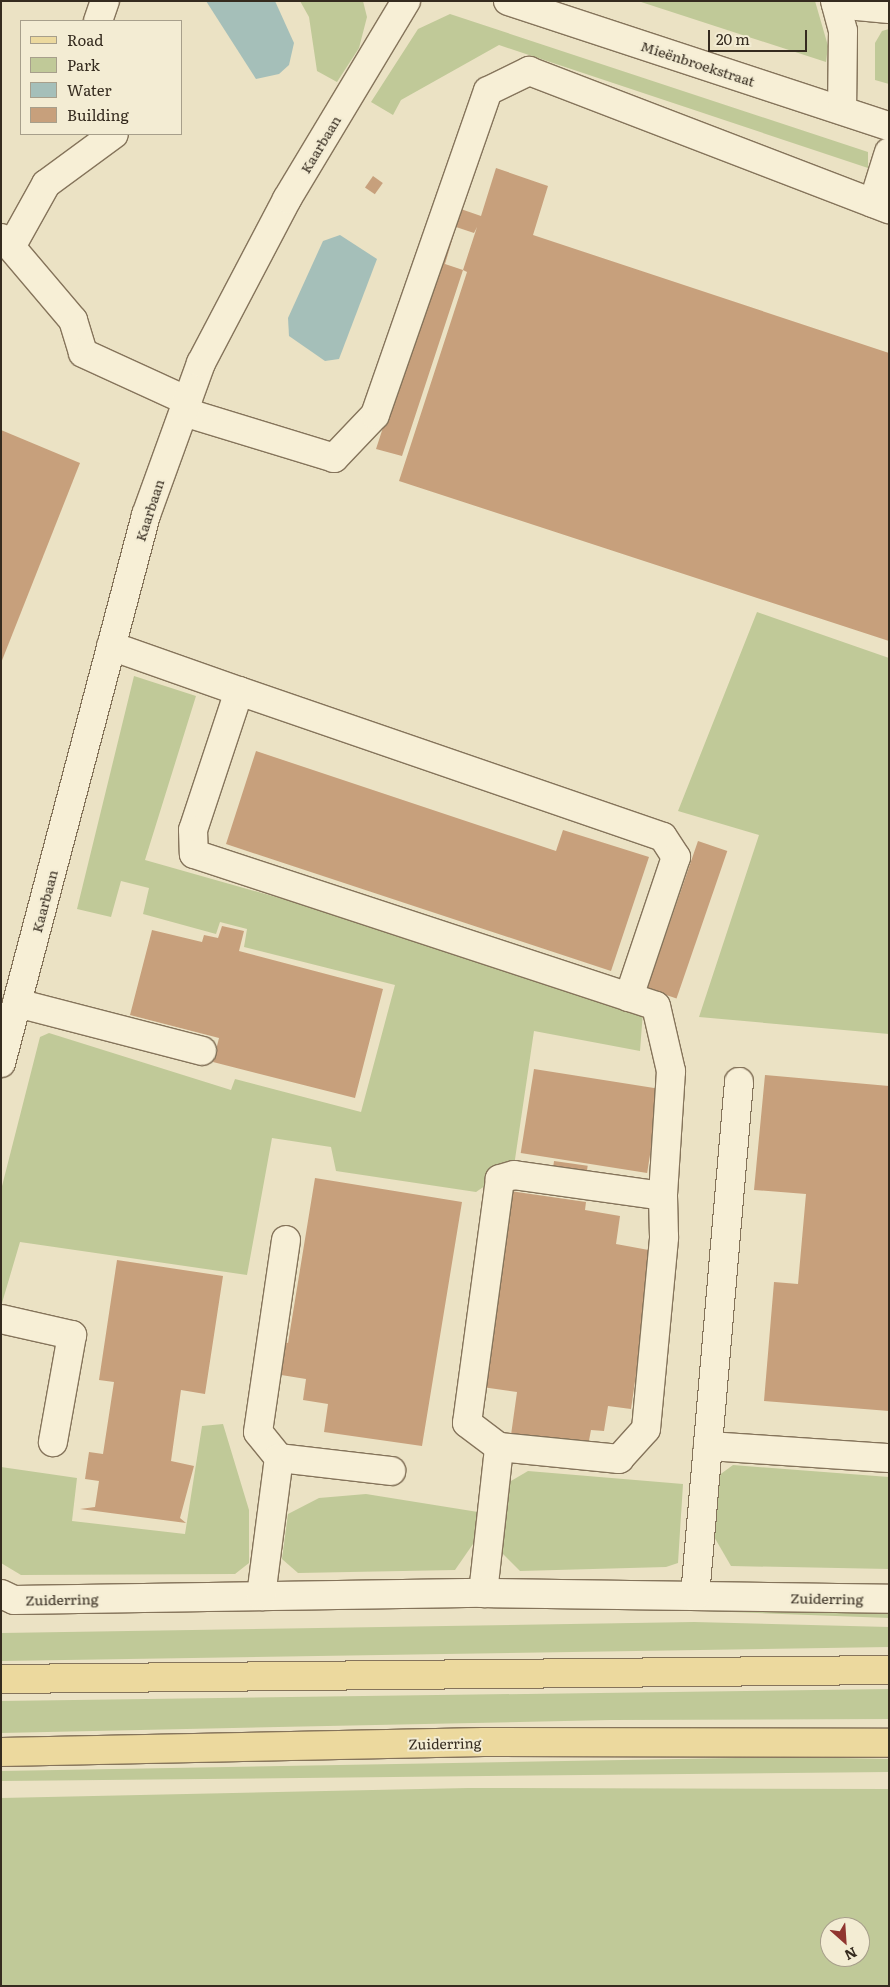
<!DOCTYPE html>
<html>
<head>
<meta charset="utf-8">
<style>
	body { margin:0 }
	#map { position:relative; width:890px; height:1987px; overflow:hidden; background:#ebe2c4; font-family:Literata,serif }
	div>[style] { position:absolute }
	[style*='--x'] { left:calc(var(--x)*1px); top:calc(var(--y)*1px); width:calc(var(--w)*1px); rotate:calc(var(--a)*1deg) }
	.green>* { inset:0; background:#c0c998 }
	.water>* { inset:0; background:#a5bfb9 }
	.building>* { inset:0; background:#c7a07c; transform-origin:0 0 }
	.roads { filter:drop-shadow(1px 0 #85745b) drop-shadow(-1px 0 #85745b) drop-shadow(0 1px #85745b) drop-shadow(0 -1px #85745b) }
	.minor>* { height:28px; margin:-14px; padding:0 14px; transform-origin:14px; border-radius:14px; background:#f7efd6 }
	.major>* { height:28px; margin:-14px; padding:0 14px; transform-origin:14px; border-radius:14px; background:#ecd99e }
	span { translate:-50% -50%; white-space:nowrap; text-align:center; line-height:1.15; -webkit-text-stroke:4px #f3ecd3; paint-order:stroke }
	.street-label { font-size:14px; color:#352b1f }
	.frame { position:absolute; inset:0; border:2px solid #352b1f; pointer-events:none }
	.legend { position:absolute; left:20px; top:20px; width:162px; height:115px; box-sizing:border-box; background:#f3ecd3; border:1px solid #a79f8b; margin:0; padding:6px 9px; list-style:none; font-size:15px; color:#352b1f }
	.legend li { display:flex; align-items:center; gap:10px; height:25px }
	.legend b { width:25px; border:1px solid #a79f8b }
	.north { position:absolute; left:820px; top:1917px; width:50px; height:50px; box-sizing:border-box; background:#f3ecd3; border:1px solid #a79f8b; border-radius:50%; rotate:154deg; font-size:14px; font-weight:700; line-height:20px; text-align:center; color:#352b1f }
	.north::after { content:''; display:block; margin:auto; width:18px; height:22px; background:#90352f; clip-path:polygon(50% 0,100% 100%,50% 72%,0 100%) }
	.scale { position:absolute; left:708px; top:30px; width:99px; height:22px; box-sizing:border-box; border:2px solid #352b1f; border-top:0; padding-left:6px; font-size:15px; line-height:18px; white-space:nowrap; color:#352b1f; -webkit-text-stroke:4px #f3ecd3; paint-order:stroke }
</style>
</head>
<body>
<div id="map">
	<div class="green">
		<i style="clip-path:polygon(300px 1px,363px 1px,367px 17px,359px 48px,337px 82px,317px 71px,309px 17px)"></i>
		<i style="clip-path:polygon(638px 1px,815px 1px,828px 46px,826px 62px)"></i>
		<i style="clip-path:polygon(450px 14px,868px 152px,868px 168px,499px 45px,401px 100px,393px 115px,371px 102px,418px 29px)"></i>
		<i style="clip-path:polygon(889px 29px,889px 84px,875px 80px,875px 43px,882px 31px)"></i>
		<i style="clip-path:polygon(757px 612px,889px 658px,889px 1034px,699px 1017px,759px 835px,678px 811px)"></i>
		<i style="clip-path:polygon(134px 676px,196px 696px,145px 860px,470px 952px,643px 1011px,640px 1051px,534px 1031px,514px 1166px,476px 1192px,336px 1171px,331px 1147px,272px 1138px,247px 1275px,20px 1242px,2px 1303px,1px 1190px,40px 1037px,49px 1033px,231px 1090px,235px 1079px,361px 1112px,395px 985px,244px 947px,247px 929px,220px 922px,216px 934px,143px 914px,149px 888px,121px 881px,111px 917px,77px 909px)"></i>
		<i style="clip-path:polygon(223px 1424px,249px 1510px,249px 1563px,235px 1574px,21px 1575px,1px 1563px,1px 1467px,77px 1478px,72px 1521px,185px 1534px,202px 1426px)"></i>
		<i style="clip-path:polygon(733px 1465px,889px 1477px,889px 1569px,731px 1566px,713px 1535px,718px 1476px)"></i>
		<i style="clip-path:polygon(528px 1471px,683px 1484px,678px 1563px,666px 1567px,520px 1571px,500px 1551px,504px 1485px)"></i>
		<i style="clip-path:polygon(366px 1494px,478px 1512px,473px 1544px,455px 1570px,298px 1573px,282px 1559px,288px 1514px,319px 1498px)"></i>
		<i style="clip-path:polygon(889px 1607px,889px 1618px,627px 1608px)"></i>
		<i style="clip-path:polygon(694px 1622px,889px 1627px,889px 1647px,1px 1661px,1px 1633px)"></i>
		<i style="clip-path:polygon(889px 1689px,889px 1719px,610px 1720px,1px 1733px,1px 1701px)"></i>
		<i style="clip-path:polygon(790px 1757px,889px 1759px,889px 1772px,1px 1781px,1px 1771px)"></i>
		<i style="clip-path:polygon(evenodd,468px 1788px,889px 1789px,889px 1986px,1px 1986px,1px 1798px,468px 1788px,830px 1927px,860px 1927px,860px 1957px,830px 1957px,830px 1927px)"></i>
	</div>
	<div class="water">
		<i style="clip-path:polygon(206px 1px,275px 1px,294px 43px,289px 65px,279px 74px,256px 79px)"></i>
		<i style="clip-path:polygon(340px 235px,377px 259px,339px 359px,325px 361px,289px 336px,288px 318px,323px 241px)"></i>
	</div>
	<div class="building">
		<i style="clip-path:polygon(496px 168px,548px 186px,533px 235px,889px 353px,889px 641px,399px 481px,467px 272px,463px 270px,477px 227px,474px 233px,456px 227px,445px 264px,463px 270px,402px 456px,376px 449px,455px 207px,481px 216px)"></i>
		<i style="left:373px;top:176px;width:12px;height:14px;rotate:35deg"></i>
		<i style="clip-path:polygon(1px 430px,80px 463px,1px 663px)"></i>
		<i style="clip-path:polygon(256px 751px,556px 851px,563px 830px,649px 857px,611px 971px,226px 844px)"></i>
		<i style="left:698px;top:841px;width:31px;height:156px;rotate:19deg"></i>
		<i style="clip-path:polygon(222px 926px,244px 931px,239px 951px,383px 989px,355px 1098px,213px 1062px,219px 1038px,130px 1015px,152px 930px,202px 942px,204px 935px,218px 938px)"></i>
		<i style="left:534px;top:1069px;width:128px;height:85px;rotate:9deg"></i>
		<i style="clip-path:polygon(765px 1075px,889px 1086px,889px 1411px,764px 1401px,774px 1282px,798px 1284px,806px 1194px,754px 1190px)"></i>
		<i style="left:554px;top:1161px;width:34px;height:12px;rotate:8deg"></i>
		<i style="clip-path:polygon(315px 1178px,462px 1202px,422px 1446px,324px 1432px,328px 1404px,303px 1400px,306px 1379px,275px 1374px,280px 1341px,288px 1343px)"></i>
		<i style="clip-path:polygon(510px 1191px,586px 1202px,585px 1210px,620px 1216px,616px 1244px,654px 1251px,631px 1409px,608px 1406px,604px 1431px,591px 1430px,588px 1446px,511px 1435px,517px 1392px,482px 1387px)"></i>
		<i style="clip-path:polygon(117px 1260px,223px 1276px,205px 1394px,181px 1390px,171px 1461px,194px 1466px,180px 1518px,186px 1523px,80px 1509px,95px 1507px,99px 1481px,85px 1479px,89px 1452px,103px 1454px,114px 1382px,99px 1380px)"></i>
	</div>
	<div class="roads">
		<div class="minor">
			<i style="--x:508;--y:1;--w:401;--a:18.2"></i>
			<i style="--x:835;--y:1;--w:31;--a:75"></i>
			<i style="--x:843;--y:31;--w:79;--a:90.7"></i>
			<i style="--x:836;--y:4;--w:53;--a:5.4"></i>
			<i style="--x:98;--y:21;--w:21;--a:-71"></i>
			<i style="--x:873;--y:203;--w:53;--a:-72.6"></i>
			<i style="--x:1;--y:238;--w:13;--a:42"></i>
			<i style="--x:11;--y:247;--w:72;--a:-60.9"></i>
			<i style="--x:46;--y:184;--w:84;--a:-36.3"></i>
			<i style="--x:11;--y:247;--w:96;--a:49.7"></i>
			<i style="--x:73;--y:320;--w:34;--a:73"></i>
			<i style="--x:83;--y:353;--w:115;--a:24.6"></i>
			<i style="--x:184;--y:412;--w:157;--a:17"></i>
			<i style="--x:334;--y:458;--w:59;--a:-46.4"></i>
			<i style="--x:375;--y:415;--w:343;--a:-70.8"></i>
			<i style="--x:488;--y:91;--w:46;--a:-26"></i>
			<i style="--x:529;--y:71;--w:386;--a:21"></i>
			<i style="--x:111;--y:646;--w:136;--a:19.4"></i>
			<i style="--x:239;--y:691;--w:146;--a:108.3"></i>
			<i style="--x:193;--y:830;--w:24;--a:88"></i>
			<i style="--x:194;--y:854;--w:486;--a:18.2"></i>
			<i style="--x:656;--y:1006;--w:67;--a:77"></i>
			<i style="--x:671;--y:1071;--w:125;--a:93.7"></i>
			<i style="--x:239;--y:691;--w:448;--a:19"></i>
			<i style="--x:663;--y:837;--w:24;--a:57"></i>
			<i style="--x:676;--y:857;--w:148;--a:108.6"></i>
			<i style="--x:17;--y:1003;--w:191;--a:14.5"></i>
			<i style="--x:1;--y:1063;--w:567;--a:-75.18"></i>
			<i style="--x:146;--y:515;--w:162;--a:-70.1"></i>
			<i style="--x:201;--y:363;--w:185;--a:-62.3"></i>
			<i style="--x:287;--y:199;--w:231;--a:-59"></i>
			<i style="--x:1;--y:1319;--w:73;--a:12.7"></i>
			<i style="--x:72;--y:1335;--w:109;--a:100.1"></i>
			<i style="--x:708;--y:1446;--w:181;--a:3.8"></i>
			<i style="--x:279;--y:1458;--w:33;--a:-129"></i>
			<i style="--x:258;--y:1432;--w:194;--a:-81.7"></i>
			<i style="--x:483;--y:1593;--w:147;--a:-83.7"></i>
			<i style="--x:499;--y:1447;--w:121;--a:5.7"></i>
			<i style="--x:619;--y:1459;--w:40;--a:-48"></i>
			<i style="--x:646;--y:1429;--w:193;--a:-84.6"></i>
			<i style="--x:664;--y:1237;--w:41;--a:-91.4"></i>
			<i style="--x:663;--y:1196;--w:150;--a:-172"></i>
			<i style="--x:514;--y:1175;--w:15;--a:164"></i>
			<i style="--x:500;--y:1179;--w:246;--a:97.7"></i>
			<i style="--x:467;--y:1423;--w:40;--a:37"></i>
			<i style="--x:1;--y:1594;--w:14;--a:25"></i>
			<i style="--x:14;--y:1600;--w:469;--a:-0.9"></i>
			<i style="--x:483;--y:1593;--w:406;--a:0.8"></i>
			<i style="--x:261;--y:1596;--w:139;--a:-82.6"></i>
			<i style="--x:279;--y:1458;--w:113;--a:6.6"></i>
			<i style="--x:695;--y:1596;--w:516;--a:-85.11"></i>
		</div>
		<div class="major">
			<i style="--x:1;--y:1679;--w:888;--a:-0.58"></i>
			<i style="--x:1;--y:1752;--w:483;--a:-1.2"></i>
			<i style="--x:484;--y:1742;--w:405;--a:0.1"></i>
		</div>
	</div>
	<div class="street-label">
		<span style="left:698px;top:63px;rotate:18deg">Mieënbroekstraat</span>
		<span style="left:320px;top:144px;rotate:-59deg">Kaarbaan</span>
		<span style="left:149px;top:510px;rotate:-72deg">Kaarbaan</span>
		<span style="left:44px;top:901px;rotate:-75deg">Kaarbaan</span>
		<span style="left:827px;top:1598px;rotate:1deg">Zuiderring</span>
		<span style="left:62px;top:1599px;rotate:-1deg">Zuiderring</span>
		<span style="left:445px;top:1743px;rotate:-1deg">Zuiderring</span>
	</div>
	<div class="frame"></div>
	<ul class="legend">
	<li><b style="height:6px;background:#ecd99e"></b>Road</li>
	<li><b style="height:14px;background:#c0c998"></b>Park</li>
	<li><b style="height:14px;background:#a5bfb9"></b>Water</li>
	<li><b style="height:14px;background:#c7a07c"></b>Building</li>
	</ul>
	<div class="north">N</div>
	<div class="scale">20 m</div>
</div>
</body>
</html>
